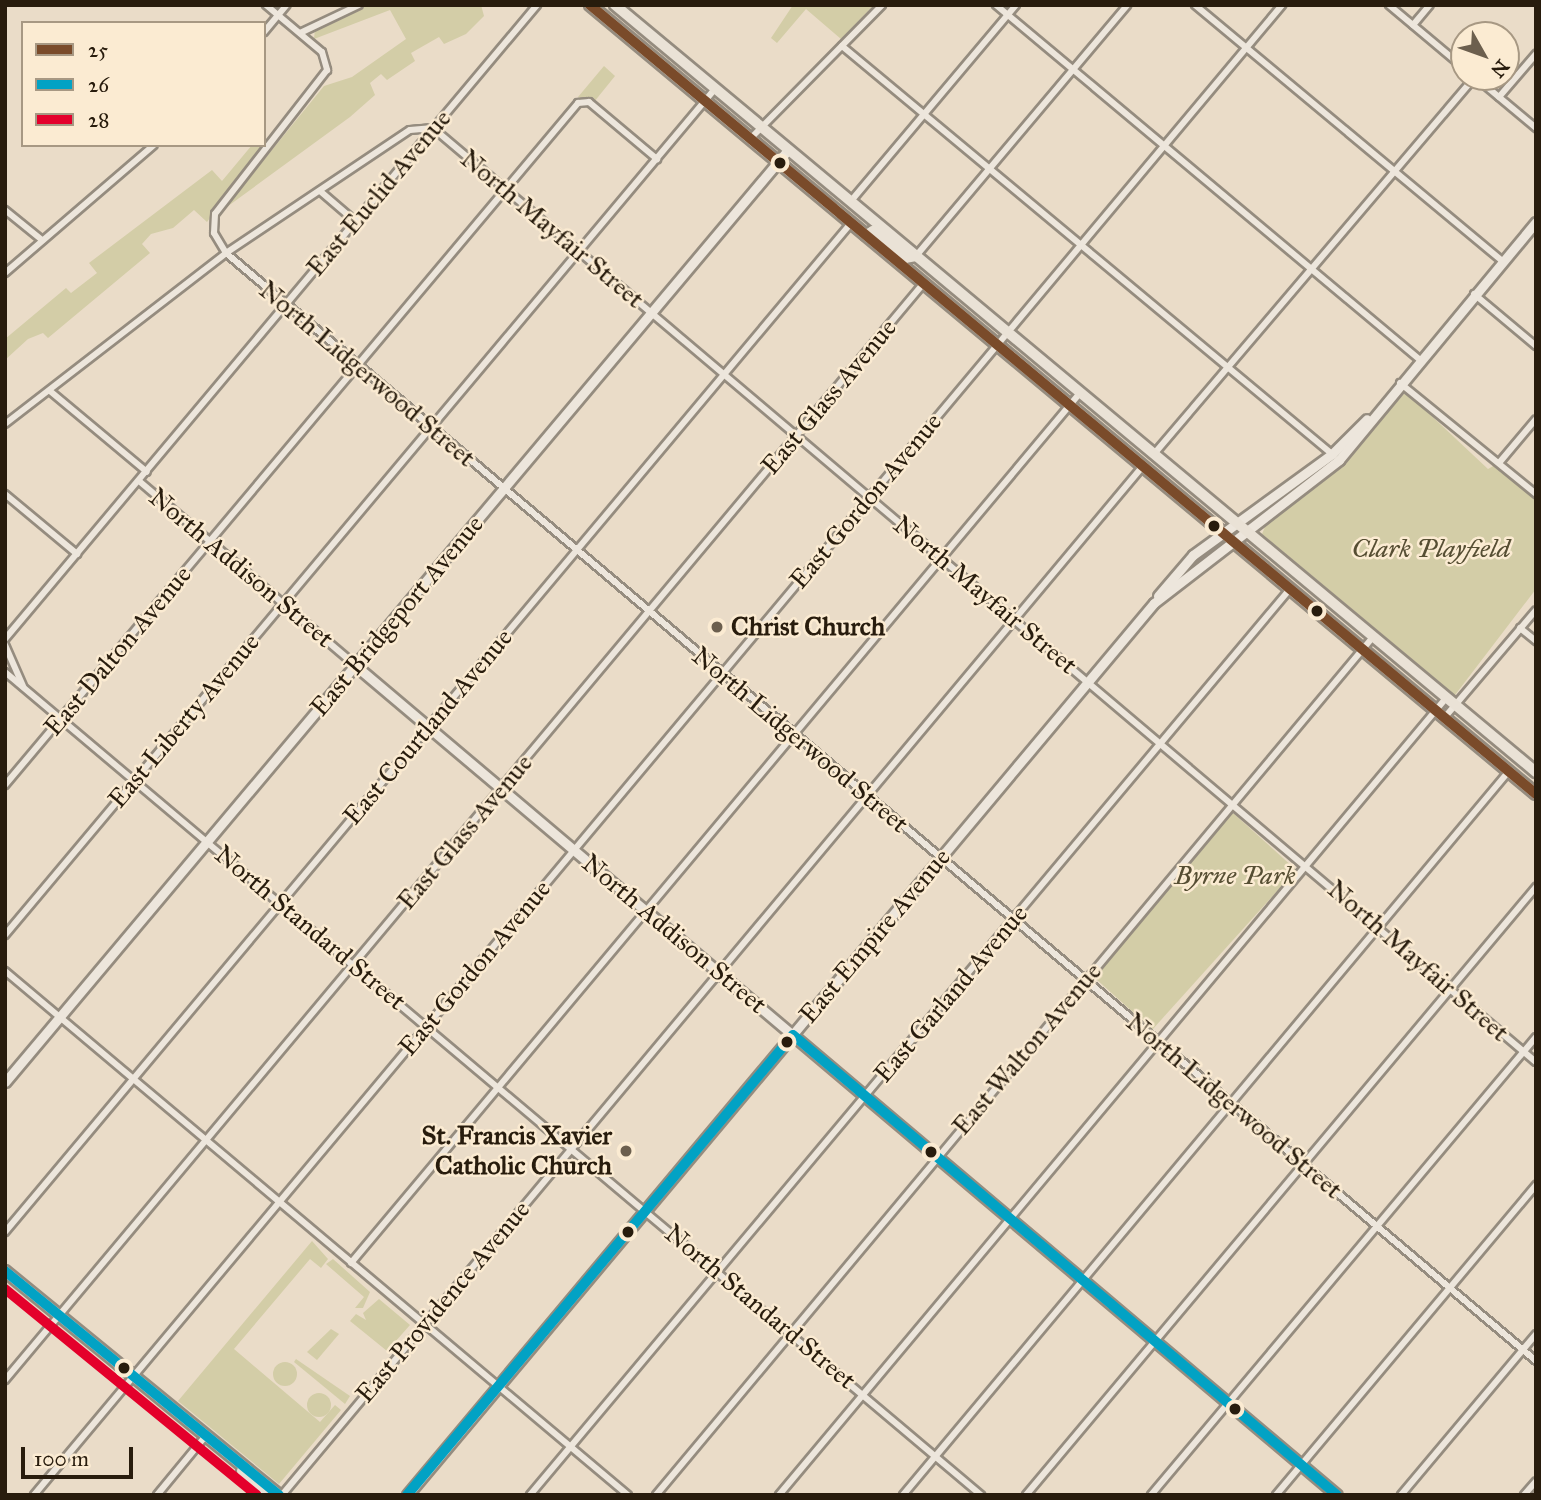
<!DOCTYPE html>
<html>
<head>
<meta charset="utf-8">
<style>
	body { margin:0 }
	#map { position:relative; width:1541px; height:1500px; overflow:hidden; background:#eadcc8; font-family:"IM FELL Great Primer",serif }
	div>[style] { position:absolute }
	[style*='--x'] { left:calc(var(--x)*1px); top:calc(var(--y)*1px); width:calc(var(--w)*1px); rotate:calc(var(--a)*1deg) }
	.green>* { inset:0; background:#d3cda7; transform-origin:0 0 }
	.round { border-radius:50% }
	.roads { filter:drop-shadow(2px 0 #958c7f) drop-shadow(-2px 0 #958c7f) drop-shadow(0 2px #958c7f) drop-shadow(0 -2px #958c7f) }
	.street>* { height:6px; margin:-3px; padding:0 3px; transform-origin:3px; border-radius:3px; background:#ede6dc }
	.secondary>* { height:9px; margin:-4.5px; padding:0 4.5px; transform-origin:4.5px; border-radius:4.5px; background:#ede6dc }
	.primary>* { height:10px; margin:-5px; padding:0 5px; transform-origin:5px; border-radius:5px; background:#eae2d6 }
	.bus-1>* { height:10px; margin:-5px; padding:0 5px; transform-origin:5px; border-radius:5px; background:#7a4b2a }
	.bus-2>* { height:10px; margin:-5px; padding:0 5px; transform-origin:5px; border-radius:5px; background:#02a2c4 }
	.bus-3>* { height:10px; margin:-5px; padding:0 5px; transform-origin:5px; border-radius:5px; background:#e4002b }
	.dots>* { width:19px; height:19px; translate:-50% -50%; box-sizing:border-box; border:4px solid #fbebd2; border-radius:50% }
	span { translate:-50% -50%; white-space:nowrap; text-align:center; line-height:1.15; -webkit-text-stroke:5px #fbebd2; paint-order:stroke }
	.street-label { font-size:26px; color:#281c0d }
	.park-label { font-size:26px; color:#564e33; font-style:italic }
	.poi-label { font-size:26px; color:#281c0d; font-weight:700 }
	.left { translate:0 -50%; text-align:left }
	.right { translate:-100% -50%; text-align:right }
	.frame { position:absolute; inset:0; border:7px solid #281c0d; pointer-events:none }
	.legend { position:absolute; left:21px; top:21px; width:245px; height:126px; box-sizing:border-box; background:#fbebd2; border:2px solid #a79883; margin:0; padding:9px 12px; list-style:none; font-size:21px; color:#281c0d }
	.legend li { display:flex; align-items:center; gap:14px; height:35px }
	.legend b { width:35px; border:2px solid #a79883 }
	.north { position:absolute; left:1450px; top:21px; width:70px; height:70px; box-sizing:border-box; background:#fbebd2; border:2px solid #a79883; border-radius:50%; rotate:130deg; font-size:19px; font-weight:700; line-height:28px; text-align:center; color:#281c0d }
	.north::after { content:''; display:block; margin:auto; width:24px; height:32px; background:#6c5f4e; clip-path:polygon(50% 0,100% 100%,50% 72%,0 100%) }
	.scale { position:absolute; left:21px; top:1447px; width:112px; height:32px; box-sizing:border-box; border:4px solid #281c0d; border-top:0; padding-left:9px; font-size:21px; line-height:24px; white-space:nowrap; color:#281c0d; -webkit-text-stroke:5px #fbebd2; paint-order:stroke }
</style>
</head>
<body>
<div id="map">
	<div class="green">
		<i style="clip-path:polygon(368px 5px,481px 5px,484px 16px,466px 34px,444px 44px,439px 37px,411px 53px,415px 61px,387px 80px,381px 74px,370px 83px,375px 95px,350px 117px,224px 209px,324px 86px,352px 77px,406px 39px,390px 10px,314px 39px,315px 29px)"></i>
		<i style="clip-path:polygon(793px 5px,874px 5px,841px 39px,806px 9px,777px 43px,771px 38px)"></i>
		<i style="clip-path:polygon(604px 66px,615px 76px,594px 102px,578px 97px)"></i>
		<i style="clip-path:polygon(252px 145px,263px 145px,207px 222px,194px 210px,173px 228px,151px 234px,142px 244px,150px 253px,48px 338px,43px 333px,28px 339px,5px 360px,5px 339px,66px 288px,71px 293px,97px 273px,89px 263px,212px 170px,222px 181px)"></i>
		<i style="clip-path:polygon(1406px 392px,1488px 469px,1495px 465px,1536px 499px,1536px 589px,1455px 695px,1262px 534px,1268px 520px,1330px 474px)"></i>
		<i style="left:1233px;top:813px;width:85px;height:215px;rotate:42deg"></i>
		<i style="clip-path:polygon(312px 1241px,328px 1259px,321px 1268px,310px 1259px,234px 1349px,320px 1422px,335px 1405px,341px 1410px,279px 1484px,178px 1401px)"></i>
		<i style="clip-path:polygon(333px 1259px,370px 1292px,363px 1308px,355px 1308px,364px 1297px,326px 1264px)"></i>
		<i style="clip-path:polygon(379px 1299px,410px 1325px,387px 1351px,350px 1321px,356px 1314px,366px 1320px,363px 1313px)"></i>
		<i style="clip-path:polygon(331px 1329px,339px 1334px,317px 1360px,307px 1352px)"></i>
		<i style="clip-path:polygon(296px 1359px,350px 1396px,345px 1404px,294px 1362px)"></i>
		<i class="round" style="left:273px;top:1362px;width:24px;height:24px"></i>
		<i class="round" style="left:307px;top:1393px;width:24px;height:24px"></i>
	</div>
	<div class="roads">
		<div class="street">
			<i style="--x:266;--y:5;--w:73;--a:40"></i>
			<i style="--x:322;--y:52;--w:19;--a:74"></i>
			<i style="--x:327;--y:70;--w:182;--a:127.9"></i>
			<i style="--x:215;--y:214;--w:19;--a:93"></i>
			<i style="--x:214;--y:233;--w:23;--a:59"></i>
			<i style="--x:226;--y:253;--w:1716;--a:40.22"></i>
			<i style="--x:996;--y:5;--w:552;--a:39.93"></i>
			<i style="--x:1195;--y:5;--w:400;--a:39.8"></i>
			<i style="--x:1389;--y:5;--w:98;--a:40"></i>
			<i style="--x:1413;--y:25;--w:26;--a:-50"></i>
			<i style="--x:264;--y:32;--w:35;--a:-50"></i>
			<i style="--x:300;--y:33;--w:65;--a:-25.4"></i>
			<i style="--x:842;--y:46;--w:638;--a:39.78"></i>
			<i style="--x:1475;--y:77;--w:80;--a:39.9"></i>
			<i style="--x:1499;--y:97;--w:57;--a:-49.3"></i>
			<i style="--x:750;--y:139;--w:188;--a:-45.4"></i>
			<i style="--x:320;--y:191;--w:46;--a:40.6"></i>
			<i style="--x:851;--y:201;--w:256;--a:-49.9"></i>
			<i style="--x:5;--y:210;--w:48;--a:39"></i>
			<i style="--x:916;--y:256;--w:328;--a:-49.9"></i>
			<i style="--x:5;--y:273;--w:196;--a:-40.7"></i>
			<i style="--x:1474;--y:294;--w:81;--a:40"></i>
			<i style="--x:1400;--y:383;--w:176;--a:39.2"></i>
			<i style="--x:50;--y:391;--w:126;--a:39.9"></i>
			<i style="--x:5;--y:424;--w:279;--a:-37.7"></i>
			<i style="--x:226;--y:253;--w:221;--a:-33.8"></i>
			<i style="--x:410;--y:130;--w:23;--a:-5"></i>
			<i style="--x:433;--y:128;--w:1445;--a:40.26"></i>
			<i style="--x:1154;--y:454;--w:495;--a:-49.6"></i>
			<i style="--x:1499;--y:463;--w:57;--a:-49.9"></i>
			<i style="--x:139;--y:481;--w:285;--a:40.4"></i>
			<i style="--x:5;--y:494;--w:94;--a:39.8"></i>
			<i style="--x:1520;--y:628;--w:21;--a:39"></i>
			<i style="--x:5;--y:639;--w:828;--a:-50"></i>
			<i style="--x:5;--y:645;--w:45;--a:66.3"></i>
			<i style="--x:5;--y:672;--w:1277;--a:40.14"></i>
			<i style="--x:1445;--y:717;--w:140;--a:-49.6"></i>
			<i style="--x:5;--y:785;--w:891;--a:-49.96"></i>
			<i style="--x:578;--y:103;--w:11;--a:-5"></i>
			<i style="--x:589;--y:102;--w:89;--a:40"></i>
			<i style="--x:5;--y:935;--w:1104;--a:-50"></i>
			<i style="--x:5;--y:971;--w:814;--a:40.07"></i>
			<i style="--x:5;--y:1232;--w:1317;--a:-50.02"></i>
			<i style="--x:351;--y:1263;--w:1135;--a:-50.04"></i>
			<i style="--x:5;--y:1380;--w:1431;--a:-50.05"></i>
			<i style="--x:34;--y:1495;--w:1944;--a:-50.05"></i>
			<i style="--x:157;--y:1495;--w:74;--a:-50.5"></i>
			<i style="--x:282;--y:1495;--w:1342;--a:-50.08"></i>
			<i style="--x:530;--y:1495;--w:1183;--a:-50.01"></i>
			<i style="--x:656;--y:1495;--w:1118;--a:-50.12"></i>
			<i style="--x:779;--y:1495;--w:1039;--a:-50.07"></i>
			<i style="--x:903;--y:1495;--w:944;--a:-50.07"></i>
			<i style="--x:1026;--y:1495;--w:794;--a:-50.01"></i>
			<i style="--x:1151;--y:1495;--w:598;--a:-49.95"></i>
			<i style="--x:1276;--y:1495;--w:405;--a:-50"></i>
			<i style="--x:1401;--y:1495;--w:210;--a:-50"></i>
			<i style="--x:1524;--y:1495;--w:18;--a:-49"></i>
		</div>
		<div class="secondary">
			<i style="--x:1158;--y:596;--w:54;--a:-49.5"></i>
			<i style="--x:1193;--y:555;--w:172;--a:-36"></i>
			<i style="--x:1332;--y:454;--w:49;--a:-45"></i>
			<i style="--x:356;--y:666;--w:1284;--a:40.2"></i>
			<i style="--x:5;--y:1082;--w:1217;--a:-49.97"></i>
			<i style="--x:407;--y:1495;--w:1163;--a:-50.06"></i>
			<i style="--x:1154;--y:603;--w:234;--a:-37.7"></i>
			<i style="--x:1339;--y:460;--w:309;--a:-50.4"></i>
		</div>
		<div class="primary">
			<i style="--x:590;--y:5;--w:1232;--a:39.83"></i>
			<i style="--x:615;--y:5;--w:1199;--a:39.79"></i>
			<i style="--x:866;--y:235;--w:8;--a:-30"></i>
			<i style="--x:873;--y:231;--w:42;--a:40.2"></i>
			<i style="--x:905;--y:258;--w:11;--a:-10"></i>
			<i style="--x:5;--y:1271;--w:354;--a:39.3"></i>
			<i style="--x:242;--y:1471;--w:33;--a:47"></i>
		</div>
	</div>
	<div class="bus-1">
		<i style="--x:590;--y:5;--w:1232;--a:39.83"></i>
	</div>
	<div class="bus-2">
		<i style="--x:5;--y:1271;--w:354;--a:39.3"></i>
		<i style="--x:407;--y:1495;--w:600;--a:-50"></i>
		<i style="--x:793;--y:1035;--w:712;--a:40.22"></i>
	</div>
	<div class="bus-3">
		<i style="--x:5;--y:1289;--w:325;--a:39.3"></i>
	</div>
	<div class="dots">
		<i style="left:780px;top:163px;background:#281c0d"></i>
		<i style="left:1214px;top:526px;background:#281c0d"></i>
		<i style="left:1317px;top:611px;background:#281c0d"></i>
		<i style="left:717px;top:627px;background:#6c5f4e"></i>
		<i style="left:787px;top:1042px;background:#281c0d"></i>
		<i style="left:626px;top:1151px;background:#6c5f4e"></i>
		<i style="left:931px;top:1152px;background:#281c0d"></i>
		<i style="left:628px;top:1232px;background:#281c0d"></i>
		<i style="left:124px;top:1368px;background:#281c0d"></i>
		<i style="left:1235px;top:1409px;background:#281c0d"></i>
	</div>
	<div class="street-label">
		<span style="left:379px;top:193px;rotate:-50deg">East Euclid Avenue</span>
		<span style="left:552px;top:229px;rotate:40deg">North Mayfair Street</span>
		<span style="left:367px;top:374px;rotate:40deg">North Lidgerwood Street</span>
		<span style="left:829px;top:397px;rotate:-50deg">East Glass Avenue</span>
		<span style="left:866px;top:501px;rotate:-50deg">East Gordon Avenue</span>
		<span style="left:241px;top:568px;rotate:40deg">North Addison Street</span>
		<span style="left:985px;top:595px;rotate:40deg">North Mayfair Street</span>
		<span style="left:397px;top:616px;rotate:-50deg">East Bridgeport Avenue</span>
		<span style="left:118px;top:651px;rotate:-50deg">East Dalton Avenue</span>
		<span style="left:184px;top:721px;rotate:-50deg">East Liberty Avenue</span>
		<span style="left:428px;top:727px;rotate:-50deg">East Courtland Avenue</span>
		<span style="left:800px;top:740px;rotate:40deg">North Lidgerwood Street</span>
		<span style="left:465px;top:832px;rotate:-50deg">East Glass Avenue</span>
		<span style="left:310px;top:928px;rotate:40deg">North Standard Street</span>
		<span style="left:674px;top:934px;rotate:40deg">North Addison Street</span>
		<span style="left:875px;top:936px;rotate:-50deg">East Empire Avenue</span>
		<span style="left:1418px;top:961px;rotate:41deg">North Mayfair Street</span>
		<span style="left:475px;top:968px;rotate:-50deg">East Gordon Avenue</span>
		<span style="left:951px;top:994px;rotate:-50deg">East Garland Avenue</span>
		<span style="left:1027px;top:1049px;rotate:-50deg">East Walton Avenue</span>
		<span style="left:1234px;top:1106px;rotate:40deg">North Lidgerwood Street</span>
		<span style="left:443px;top:1302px;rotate:-50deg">East Providence Avenue</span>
		<span style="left:760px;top:1307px;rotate:40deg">North Standard Street</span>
	</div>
	<div class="park-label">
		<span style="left:1431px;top:549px">Clark Playfield</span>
		<span style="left:1235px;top:876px">Byrne Park</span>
	</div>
	<div class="poi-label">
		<span class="left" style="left:731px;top:627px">Christ Church</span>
		<span class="right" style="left:612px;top:1151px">St. Francis Xavier<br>Catholic Church</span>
	</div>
	<div class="frame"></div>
	<ul class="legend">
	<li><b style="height:9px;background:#7a4b2a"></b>25</li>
	<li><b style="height:9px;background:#02a2c4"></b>26</li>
	<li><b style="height:9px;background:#e4002b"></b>28</li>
	</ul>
	<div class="north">N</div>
	<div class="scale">100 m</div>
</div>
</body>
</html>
